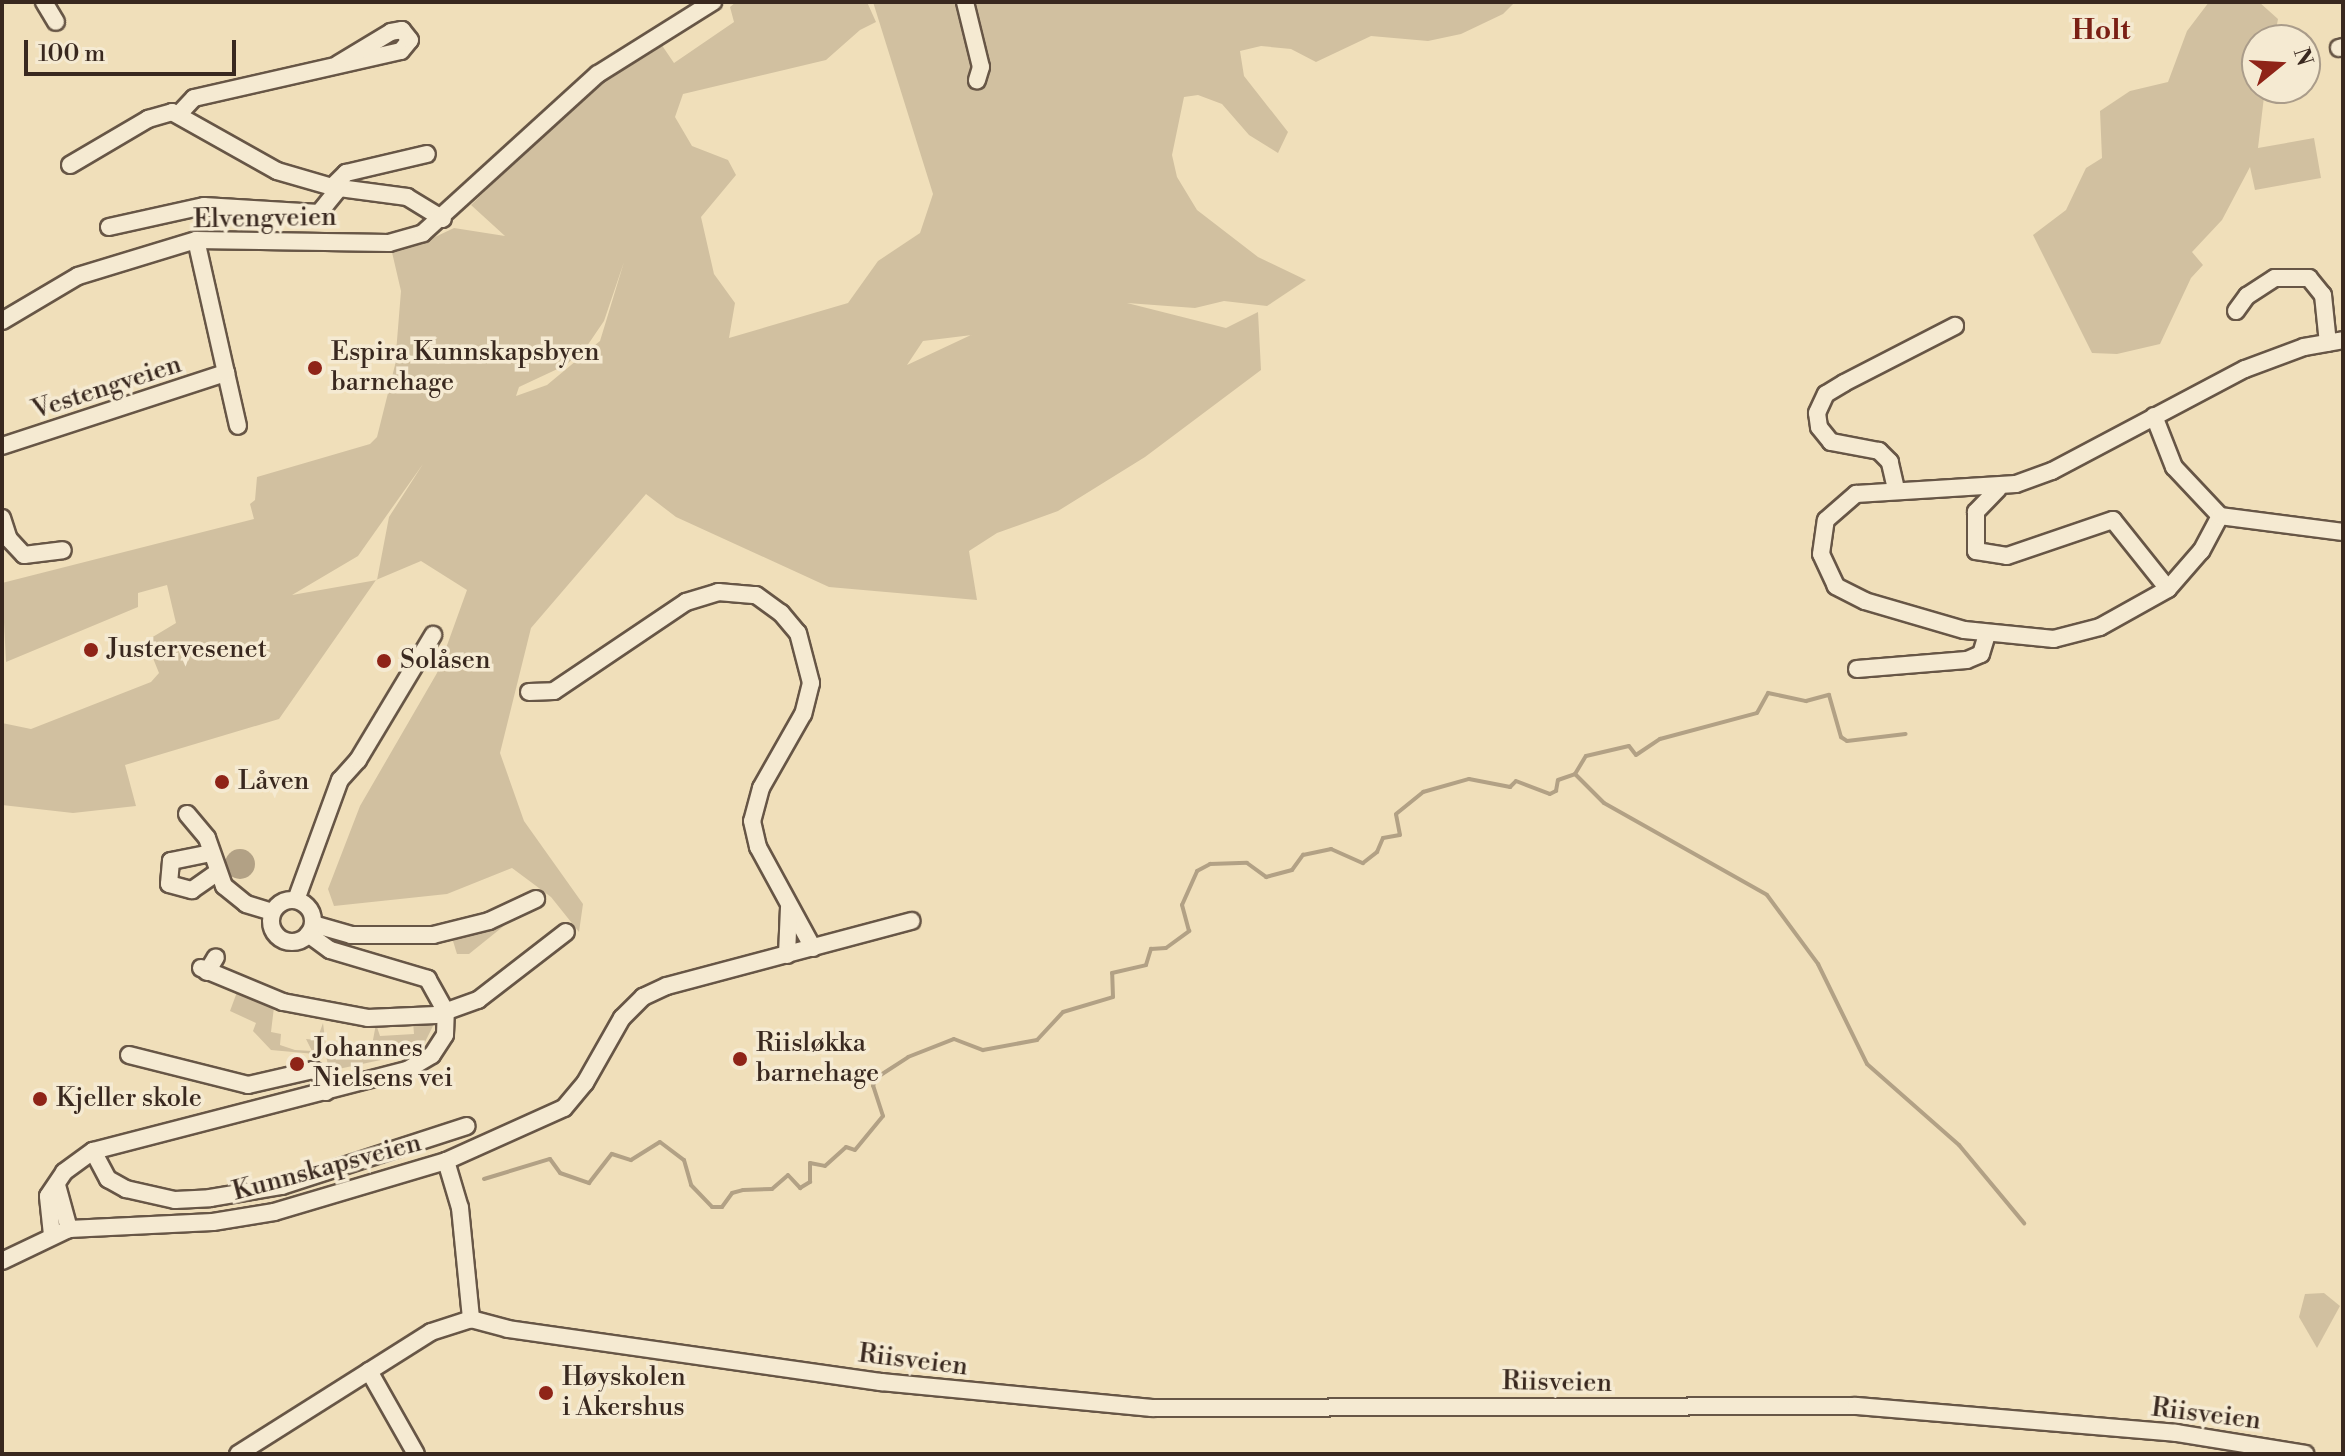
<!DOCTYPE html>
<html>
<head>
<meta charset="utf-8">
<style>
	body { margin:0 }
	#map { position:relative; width:2345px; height:1456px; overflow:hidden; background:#f0dfba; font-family:"Libre Bodoni",serif }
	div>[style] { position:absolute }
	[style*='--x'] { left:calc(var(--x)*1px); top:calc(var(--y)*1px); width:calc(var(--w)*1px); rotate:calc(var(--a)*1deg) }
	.green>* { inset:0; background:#d1c0a0 }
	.water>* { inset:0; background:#b2a185 }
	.round { border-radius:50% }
	.stream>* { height:4px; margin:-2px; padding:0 2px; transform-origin:2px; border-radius:2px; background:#b2a185 }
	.roads { filter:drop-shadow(2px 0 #675646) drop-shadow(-2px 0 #675646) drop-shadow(0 2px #675646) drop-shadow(0 -2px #675646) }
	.minor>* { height:16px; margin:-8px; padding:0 8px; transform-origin:8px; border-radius:8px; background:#f5ead2 }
	.minor>.ring { margin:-8px; padding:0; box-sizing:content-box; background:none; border:16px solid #f5ead2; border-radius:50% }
	.dots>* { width:22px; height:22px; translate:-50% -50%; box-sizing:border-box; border:4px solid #f5ead2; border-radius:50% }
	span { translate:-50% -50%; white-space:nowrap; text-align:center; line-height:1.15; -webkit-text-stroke:7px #f5ead2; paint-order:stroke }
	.street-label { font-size:26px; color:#39281f }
	.poi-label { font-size:26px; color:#39281f }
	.left { translate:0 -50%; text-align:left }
	.neighbourhood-label { font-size:28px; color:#7a1f14; font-weight:700 }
	.frame { position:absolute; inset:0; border:4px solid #39281f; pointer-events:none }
	.north { position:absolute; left:2241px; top:24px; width:80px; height:80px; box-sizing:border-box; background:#f5ead2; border:2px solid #aa9c8a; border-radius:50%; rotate:72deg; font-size:22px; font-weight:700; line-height:32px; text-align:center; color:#39281f }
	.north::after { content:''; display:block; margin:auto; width:28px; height:36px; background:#8f2418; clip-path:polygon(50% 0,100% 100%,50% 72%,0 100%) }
	.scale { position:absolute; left:24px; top:40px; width:212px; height:36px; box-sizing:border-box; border:4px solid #39281f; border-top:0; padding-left:10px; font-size:24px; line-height:28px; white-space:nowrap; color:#39281f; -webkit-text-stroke:6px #f5ead2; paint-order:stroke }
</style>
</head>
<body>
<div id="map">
	<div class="green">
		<i style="clip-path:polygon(evenodd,736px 2px,867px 2px,876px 22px,860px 30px,826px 60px,683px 94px,675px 117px,692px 146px,728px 160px,736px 175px,701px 217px,714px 274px,735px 303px,729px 338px,848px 303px,878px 261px,920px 233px,933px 194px,873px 2px,1515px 2px,1503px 14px,1461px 34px,1428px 41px,1371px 36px,1316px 62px,1291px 49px,1261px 46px,1240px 51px,1244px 76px,1288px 132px,1278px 153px,1249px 135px,1222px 104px,1198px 95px,1184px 97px,1172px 155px,1177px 177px,1197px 210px,1258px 257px,1306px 280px,1267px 306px,1224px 301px,1195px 308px,1127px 303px,1226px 328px,1258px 312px,1261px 370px,1145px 457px,1058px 511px,997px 533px,969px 551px,977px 600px,829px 587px,676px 517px,646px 494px,531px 628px,500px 753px,524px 821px,583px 904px,579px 932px,551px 897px,512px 868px,447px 894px,334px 906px,328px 889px,360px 806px,437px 673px,467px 590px,421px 561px,376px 580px,279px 719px,125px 765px,136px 806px,73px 813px,2px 805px,2px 723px,31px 729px,151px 682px,159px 673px,146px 641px,176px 623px,167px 585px,138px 593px,138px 607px,6px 662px,2px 583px,254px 519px,250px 504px,255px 500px,257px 477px,370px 444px,377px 437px,395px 365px,401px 291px,391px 248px,416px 246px,454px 228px,505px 236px,471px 205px,596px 83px,659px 41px,674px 63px,734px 22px,730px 7px,736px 2px,624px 262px,600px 341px,547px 385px,516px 396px,519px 387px,566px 365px,587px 346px,604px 321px,624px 262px,736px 2px,972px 335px,971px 335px,907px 365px,923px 341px,972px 335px,736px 2px,423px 464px,389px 517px,377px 580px,292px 595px,358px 556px,423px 464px)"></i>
		<i style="clip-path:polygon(2209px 2px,2259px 2px,2278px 19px,2274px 40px,2257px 40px,2257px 88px,2265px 88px,2258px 148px,2314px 138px,2321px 178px,2255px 190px,2250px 167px,2222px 220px,2192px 252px,2203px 265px,2191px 278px,2160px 344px,2117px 354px,2092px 353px,2033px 235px,2066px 210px,2086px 168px,2102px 158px,2100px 111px,2130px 91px,2168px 82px,2187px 31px)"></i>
		<i style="clip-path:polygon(505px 925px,469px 954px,457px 954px,453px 941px,459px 937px)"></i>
		<i style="clip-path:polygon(237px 992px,274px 1007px,271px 1032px,281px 1034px,280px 1045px,295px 1050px,312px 1051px,306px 1039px,317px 1040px,323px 1023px,326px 1047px,337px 1046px,337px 1058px,362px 1060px,361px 1045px,372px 1045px,376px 1024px,380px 1036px,414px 1034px,413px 1022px,432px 1022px,433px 1026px,424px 1044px,409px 1054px,329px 1071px,326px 1055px,271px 1050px,253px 1031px,256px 1023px,230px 1011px)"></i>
		<i style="clip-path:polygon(2324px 1293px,2340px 1306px,2317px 1348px,2299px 1317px,2305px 1294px)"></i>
	</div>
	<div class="water">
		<i class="round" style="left:225px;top:849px;width:30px;height:30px"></i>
	</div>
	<div class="stream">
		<i style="--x:1575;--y:774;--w:41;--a:45"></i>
		<i style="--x:1604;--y:803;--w:187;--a:29.4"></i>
		<i style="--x:1767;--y:895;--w:86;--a:53.5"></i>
		<i style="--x:1818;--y:964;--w:111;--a:63.9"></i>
		<i style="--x:1867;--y:1064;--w:123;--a:41.4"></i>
		<i style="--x:1959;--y:1145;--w:102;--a:50.2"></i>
		<i style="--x:484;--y:1179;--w:69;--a:-16.9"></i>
		<i style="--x:550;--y:1159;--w:17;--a:54"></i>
		<i style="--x:560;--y:1173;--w:31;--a:19"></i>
		<i style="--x:589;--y:1183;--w:37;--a:-52"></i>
		<i style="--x:612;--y:1154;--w:20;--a:18"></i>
		<i style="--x:631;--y:1160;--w:34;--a:-32"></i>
		<i style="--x:660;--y:1142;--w:30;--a:37"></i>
		<i style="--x:684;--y:1160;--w:26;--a:74"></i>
		<i style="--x:691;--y:1185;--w:30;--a:46"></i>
		<i style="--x:712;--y:1207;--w:10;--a:0"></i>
		<i style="--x:722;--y:1207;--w:17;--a:-54"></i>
		<i style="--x:732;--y:1193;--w:11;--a:-15"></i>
		<i style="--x:743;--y:1190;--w:29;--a:-2"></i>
		<i style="--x:772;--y:1189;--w:21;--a:-41"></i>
		<i style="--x:788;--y:1175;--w:18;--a:47"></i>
		<i style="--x:800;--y:1188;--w:12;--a:-31"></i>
		<i style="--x:810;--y:1182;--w:19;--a:-90"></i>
		<i style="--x:810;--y:1163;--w:15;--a:11"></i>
		<i style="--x:825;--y:1166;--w:28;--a:-42"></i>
		<i style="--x:846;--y:1147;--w:9;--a:18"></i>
		<i style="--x:855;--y:1150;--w:44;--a:-50.5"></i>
		<i style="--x:883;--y:1116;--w:32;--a:-108"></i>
		<i style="--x:873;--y:1086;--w:9;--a:-69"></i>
		<i style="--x:876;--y:1078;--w:38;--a:-33"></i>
		<i style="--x:908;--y:1057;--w:49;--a:-21.4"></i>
		<i style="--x:954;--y:1039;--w:31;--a:21"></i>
		<i style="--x:983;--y:1050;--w:55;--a:-10.5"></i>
		<i style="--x:1037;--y:1040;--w:38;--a:-47"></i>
		<i style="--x:1063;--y:1012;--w:52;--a:-16.7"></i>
		<i style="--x:1113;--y:997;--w:24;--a:-92"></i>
		<i style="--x:1112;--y:973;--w:35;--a:-13"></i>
		<i style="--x:1146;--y:965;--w:17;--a:-73"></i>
		<i style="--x:1151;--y:949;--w:15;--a:-4"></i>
		<i style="--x:1166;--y:948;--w:29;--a:-36"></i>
		<i style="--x:1189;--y:931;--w:27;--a:-105"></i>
		<i style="--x:1182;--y:905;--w:37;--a:-66"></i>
		<i style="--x:1197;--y:871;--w:15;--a:-28"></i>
		<i style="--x:1210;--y:864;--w:37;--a:-2"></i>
		<i style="--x:1247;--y:863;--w:24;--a:36"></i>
		<i style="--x:1266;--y:877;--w:27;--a:-15"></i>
		<i style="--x:1292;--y:870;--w:19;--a:-54"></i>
		<i style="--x:1303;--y:855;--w:29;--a:-12"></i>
		<i style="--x:1331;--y:849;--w:35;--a:24"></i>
		<i style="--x:1363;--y:863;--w:18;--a:-38"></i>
		<i style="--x:1377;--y:852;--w:15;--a:-67"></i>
		<i style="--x:1383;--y:838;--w:17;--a:-10"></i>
		<i style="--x:1400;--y:835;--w:21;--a:-101"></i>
		<i style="--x:1396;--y:814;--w:35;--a:-39"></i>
		<i style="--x:1423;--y:792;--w:48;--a:-15.8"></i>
		<i style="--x:1469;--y:779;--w:42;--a:11"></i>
		<i style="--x:1510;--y:787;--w:8;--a:-45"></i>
		<i style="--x:1516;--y:781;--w:36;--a:21"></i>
		<i style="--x:1550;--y:794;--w:7;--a:-27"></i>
		<i style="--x:1556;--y:791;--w:11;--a:-80"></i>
		<i style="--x:1558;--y:780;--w:18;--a:-19"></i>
		<i style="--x:1575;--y:774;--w:21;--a:-59"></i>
		<i style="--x:1586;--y:756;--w:44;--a:-13.1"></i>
		<i style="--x:1629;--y:746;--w:11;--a:52"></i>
		<i style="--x:1636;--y:755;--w:29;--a:-34"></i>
		<i style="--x:1660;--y:739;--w:100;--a:-15"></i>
		<i style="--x:1757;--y:713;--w:23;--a:-61"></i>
		<i style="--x:1768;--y:693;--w:39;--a:12"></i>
		<i style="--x:1806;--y:701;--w:24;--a:-15"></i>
		<i style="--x:1829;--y:695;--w:44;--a:74.1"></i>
		<i style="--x:1841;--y:737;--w:7;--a:34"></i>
		<i style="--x:1847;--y:741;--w:59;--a:-6.8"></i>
	</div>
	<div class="roads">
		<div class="minor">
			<i style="--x:44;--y:2;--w:23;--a:59"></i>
			<i style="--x:965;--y:2;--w:67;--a:76.2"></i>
			<i style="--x:981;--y:67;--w:14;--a:107"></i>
			<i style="--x:2339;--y:48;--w:4;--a:-14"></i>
			<i style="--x:179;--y:114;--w:22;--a:-47"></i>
			<i style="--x:194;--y:98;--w:212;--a:-12.8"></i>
			<i style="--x:401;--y:51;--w:14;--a:-51"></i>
			<i style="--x:410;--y:40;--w:13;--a:-129"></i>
			<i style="--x:402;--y:30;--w:11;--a:170"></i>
			<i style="--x:391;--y:32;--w:62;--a:148.9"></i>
			<i style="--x:70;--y:165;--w:91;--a:-30.5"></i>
			<i style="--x:148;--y:119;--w:25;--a:-16"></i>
			<i style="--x:172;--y:112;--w:120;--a:29.3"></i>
			<i style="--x:277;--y:171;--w:57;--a:16.2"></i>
			<i style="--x:332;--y:187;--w:76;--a:7.6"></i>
			<i style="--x:407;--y:197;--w:42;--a:31.4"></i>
			<i style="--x:332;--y:187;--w:20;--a:-45"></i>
			<i style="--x:346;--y:173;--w:83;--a:-13.2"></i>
			<i style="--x:109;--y:227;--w:97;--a:-12.5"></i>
			<i style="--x:204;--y:206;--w:115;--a:3.5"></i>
			<i style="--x:319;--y:213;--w:32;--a:-51"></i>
			<i style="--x:2236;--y:311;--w:19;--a:-54"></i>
			<i style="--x:2247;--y:296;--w:33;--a:-33"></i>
			<i style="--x:2275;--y:278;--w:34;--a:0"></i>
			<i style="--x:2309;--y:278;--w:22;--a:51"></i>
			<i style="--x:2323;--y:295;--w:48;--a:84.1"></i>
			<i style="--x:2;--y:321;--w:88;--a:-30.6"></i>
			<i style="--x:78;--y:276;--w:123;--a:-17"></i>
			<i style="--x:196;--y:240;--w:193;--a:0.9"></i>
			<i style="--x:389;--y:243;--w:35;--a:-16"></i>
			<i style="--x:423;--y:233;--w:236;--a:-42.3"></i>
			<i style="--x:598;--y:74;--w:136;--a:-32.1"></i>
			<i style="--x:226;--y:373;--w:54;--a:77.2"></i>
			<i style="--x:2154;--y:416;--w:55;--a:68.6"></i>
			<i style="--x:2174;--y:467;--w:67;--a:46.8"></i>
			<i style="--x:2;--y:446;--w:236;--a:-18.1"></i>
			<i style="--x:226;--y:373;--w:136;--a:-102.7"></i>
			<i style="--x:1896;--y:489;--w:28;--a:-103"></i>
			<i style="--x:1890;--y:462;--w:16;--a:-135"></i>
			<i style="--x:1879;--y:451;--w:49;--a:-169.4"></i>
			<i style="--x:1831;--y:442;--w:19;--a:-129"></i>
			<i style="--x:1819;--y:427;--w:14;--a:-98"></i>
			<i style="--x:1817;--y:413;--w:21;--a:-65"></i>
			<i style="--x:1826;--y:394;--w:21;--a:-31"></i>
			<i style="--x:1844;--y:383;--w:125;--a:-27.2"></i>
			<i style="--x:1998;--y:489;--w:32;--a:134"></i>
			<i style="--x:1976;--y:512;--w:39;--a:90"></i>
			<i style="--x:1976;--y:551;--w:31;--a:9"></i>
			<i style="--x:2007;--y:556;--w:112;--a:-18.8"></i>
			<i style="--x:2113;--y:520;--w:88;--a:51.4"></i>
			<i style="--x:2220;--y:516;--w:40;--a:118"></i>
			<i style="--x:2201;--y:551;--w:50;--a:131"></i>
			<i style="--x:2168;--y:589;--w:78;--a:150.8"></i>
			<i style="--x:2100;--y:627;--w:48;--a:165.4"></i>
			<i style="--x:2054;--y:639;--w:90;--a:-174.3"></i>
			<i style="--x:1964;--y:630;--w:103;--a:-163.7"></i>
			<i style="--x:1865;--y:601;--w:33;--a:-153"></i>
			<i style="--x:1836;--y:586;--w:35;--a:-115"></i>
			<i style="--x:1821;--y:554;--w:34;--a:-82"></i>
			<i style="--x:1826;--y:520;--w:40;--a:-41"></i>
			<i style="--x:1856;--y:494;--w:160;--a:-3.6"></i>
			<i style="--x:2016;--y:484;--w:38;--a:-20"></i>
			<i style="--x:2052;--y:471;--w:218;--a:-27.9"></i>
			<i style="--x:2245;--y:369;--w:63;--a:-20.4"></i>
			<i style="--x:2304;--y:347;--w:40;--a:-10"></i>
			<i style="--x:2220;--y:516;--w:124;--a:7.4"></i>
			<i style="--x:2;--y:518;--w:22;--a:72"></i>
			<i style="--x:9;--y:539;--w:22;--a:47"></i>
			<i style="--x:24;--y:555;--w:39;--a:-7"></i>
			<i style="--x:1857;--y:669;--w:110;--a:-4.7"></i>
			<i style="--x:1967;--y:660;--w:15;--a:-23"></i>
			<i style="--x:1981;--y:654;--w:21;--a:-73"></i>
			<i style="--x:529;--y:692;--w:25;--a:-2"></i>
			<i style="--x:554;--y:691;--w:159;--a:-34"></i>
			<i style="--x:686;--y:602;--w:34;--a:-17"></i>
			<i style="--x:718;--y:592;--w:38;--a:5"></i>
			<i style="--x:756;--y:595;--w:31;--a:36"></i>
			<i style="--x:781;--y:613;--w:26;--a:50"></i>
			<i style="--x:798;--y:633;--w:52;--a:75.4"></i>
			<i style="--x:811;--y:683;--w:32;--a:104"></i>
			<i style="--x:803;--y:714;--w:85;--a:119.6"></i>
			<i style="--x:761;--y:788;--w:34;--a:105"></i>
			<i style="--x:752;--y:821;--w:27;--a:77"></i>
			<i style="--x:758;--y:847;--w:115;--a:61.4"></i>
			<i style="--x:187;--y:814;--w:31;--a:50"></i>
			<i style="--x:207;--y:838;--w:51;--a:70.5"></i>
			<i style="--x:224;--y:886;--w:28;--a:39"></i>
			<i style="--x:246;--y:904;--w:27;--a:17"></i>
			<i style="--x:211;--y:853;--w:41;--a:168.7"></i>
			<i style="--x:171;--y:861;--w:23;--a:95"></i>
			<i style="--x:169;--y:884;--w:24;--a:15"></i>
			<i style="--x:192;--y:890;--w:29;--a:-35"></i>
			<i style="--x:296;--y:900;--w:128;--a:-69.9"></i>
			<i style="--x:340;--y:780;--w:27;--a:-48"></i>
			<i style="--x:358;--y:760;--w:146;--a:-59"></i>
			<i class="ring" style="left:271px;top:900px;width:26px;height:26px"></i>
			<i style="--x:313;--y:924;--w:40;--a:16"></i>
			<i style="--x:351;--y:935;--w:82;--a:0"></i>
			<i style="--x:433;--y:935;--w:58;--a:-14"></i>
			<i style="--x:489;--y:921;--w:52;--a:-25.1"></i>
			<i style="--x:787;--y:955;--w:48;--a:-87.6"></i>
			<i style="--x:201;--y:968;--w:89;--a:22.5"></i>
			<i style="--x:283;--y:1002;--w:86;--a:10.7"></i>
			<i style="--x:368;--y:1018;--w:68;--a:-2.5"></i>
			<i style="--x:436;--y:1015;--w:45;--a:-19.7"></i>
			<i style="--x:478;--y:1000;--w:111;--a:-37.7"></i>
			<i style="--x:207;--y:972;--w:17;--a:-59"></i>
			<i style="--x:129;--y:1055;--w:123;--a:14.1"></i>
			<i style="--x:248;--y:1085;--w:67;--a:-13"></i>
			<i style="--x:313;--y:1070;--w:8;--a:30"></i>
			<i style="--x:320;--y:1074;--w:19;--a:72"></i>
			<i style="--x:93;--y:1151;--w:32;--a:62"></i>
			<i style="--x:108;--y:1179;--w:21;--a:29"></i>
			<i style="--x:126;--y:1189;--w:50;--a:12.7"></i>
			<i style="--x:175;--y:1200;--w:35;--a:-3"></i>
			<i style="--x:210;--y:1198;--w:73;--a:-9.5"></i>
			<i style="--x:282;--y:1186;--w:194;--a:-18"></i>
			<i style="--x:446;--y:1161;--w:129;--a:-24.2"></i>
			<i style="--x:564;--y:1108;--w:33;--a:-50"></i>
			<i style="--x:585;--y:1083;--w:75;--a:-60.4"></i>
			<i style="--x:622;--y:1018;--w:30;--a:-45"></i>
			<i style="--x:643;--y:997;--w:26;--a:-25"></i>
			<i style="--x:667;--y:986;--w:253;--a:-14.9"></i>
			<i style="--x:57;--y:1185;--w:46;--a:74.7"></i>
			<i style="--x:52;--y:1235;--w:39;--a:-96"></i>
			<i style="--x:48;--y:1196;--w:29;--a:-56"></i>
			<i style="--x:64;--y:1172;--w:36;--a:-36"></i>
			<i style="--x:93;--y:1151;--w:324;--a:-14.5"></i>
			<i style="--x:407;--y:1070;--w:29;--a:-31"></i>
			<i style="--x:432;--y:1055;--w:24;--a:-57"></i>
			<i style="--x:445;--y:1035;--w:23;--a:-88"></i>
			<i style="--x:446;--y:1012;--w:38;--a:-119"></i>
			<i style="--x:428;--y:979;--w:102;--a:-163.5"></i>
			<i style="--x:330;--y:950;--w:27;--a:-144"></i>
			<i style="--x:2;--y:1261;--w:74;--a:-25.5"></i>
			<i style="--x:69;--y:1229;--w:144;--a:-2.8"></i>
			<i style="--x:213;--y:1222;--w:62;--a:-9.3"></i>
			<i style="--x:274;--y:1212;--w:179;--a:-16.5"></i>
			<i style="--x:446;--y:1161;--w:49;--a:73.4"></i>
			<i style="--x:460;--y:1208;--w:112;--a:84.3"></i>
			<i style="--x:369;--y:1371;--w:95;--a:60.5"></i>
			<i style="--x:238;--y:1454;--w:228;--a:-32.3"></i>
			<i style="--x:431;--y:1332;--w:42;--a:-18"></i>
			<i style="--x:471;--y:1319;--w:38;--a:15"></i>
			<i style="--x:508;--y:1329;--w:377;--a:8.1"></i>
			<i style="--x:881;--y:1382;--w:272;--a:5.5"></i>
			<i style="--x:1152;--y:1408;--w:704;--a:-0.16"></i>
			<i style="--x:1856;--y:1406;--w:321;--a:4.8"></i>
			<i style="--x:2176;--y:1433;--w:131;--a:9.2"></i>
		</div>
	</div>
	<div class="dots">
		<i style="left:315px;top:368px;background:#8f2418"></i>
		<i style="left:91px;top:650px;background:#8f2418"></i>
		<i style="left:384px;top:661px;background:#8f2418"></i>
		<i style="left:222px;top:782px;background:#8f2418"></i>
		<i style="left:740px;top:1059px;background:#8f2418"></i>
		<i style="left:297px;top:1064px;background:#8f2418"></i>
		<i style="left:40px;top:1099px;background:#8f2418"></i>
		<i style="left:546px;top:1393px;background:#8f2418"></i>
	</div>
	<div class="street-label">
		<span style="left:265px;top:219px;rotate:-1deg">Elvengveien</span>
		<span style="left:107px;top:388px;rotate:-18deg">Vestengveien</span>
		<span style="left:327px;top:1168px;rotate:-15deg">Kunnskapsveien</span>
		<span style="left:913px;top:1361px;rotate:7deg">Riisveien</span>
		<span style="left:1557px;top:1383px;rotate:1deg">Riisveien</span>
		<span style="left:2206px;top:1415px;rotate:7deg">Riisveien</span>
	</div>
	<div class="poi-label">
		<span class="left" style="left:331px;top:368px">Espira Kunnskapsbyen<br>barnehage</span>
		<span class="left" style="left:107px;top:650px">Justervesenet</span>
		<span class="left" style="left:400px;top:661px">Solåsen</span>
		<span class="left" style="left:238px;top:782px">Låven</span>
		<span class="left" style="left:756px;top:1059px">Riisløkka<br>barnehage</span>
		<span class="left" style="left:313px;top:1064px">Johannes<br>Nielsens vei</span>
		<span class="left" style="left:56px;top:1099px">Kjeller skole</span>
		<span class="left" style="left:562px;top:1393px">Høyskolen<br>i Akershus</span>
	</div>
	<div class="neighbourhood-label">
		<span style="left:2101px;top:31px">Holt</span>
	</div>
	<div class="frame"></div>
	<div class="north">N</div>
	<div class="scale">100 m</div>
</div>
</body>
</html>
